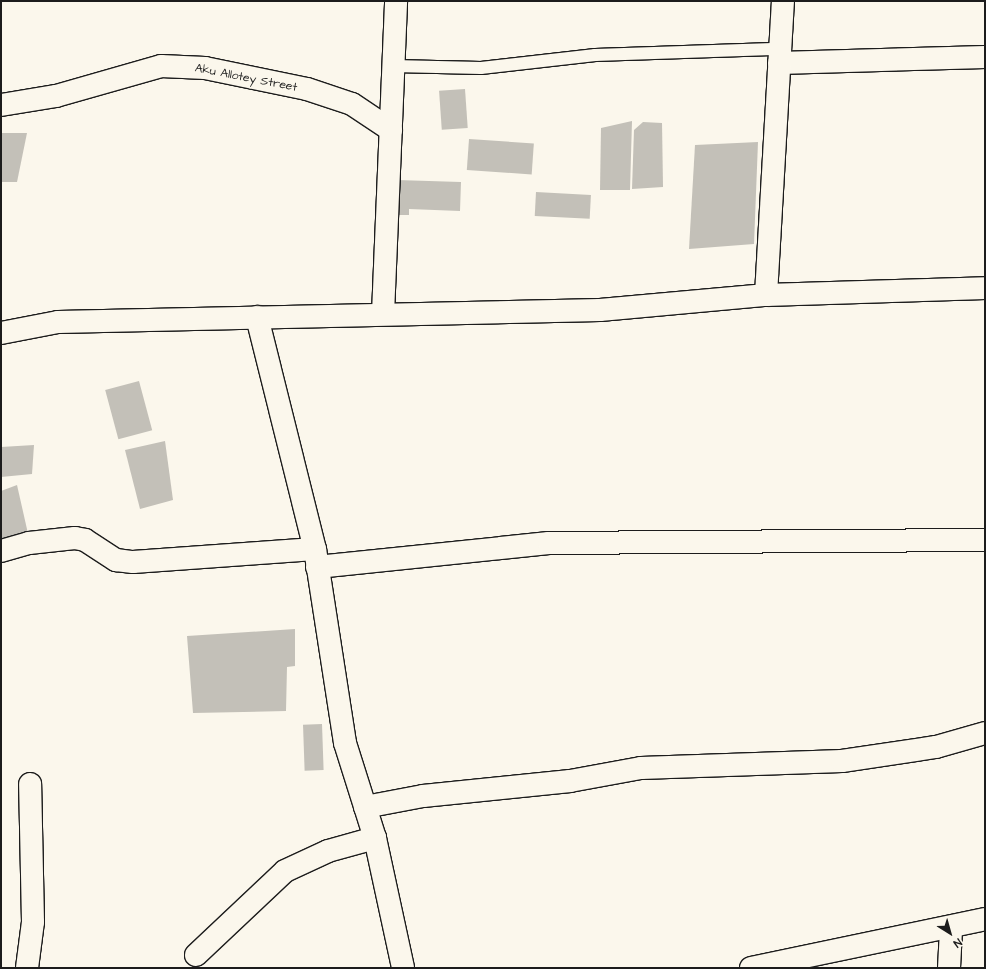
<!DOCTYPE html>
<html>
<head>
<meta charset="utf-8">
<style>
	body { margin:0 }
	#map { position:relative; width:986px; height:969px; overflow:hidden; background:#fbf7ec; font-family:"Architects Daughter",sans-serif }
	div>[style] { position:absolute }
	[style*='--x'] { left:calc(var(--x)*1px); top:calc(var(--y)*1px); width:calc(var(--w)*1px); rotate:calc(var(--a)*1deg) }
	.building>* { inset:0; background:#c3c0b8; transform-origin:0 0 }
	.roads { filter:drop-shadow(1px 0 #1c1c1c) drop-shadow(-1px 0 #1c1c1c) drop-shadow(0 1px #1c1c1c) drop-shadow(0 -1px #1c1c1c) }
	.service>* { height:12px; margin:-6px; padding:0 6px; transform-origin:6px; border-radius:6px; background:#fbf7ec }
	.minor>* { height:22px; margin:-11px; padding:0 11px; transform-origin:11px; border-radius:11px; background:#fbf7ec }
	span { translate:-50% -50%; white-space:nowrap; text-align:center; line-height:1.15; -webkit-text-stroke:3px #fbf7ec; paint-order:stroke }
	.street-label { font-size:12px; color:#1c1c1c }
	.frame { position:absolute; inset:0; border:2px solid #1c1c1c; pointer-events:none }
	.north { position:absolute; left:930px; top:913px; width:40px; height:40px; -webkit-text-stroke:3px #fbf7ec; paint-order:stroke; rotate:143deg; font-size:11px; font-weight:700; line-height:16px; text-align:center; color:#1c1c1c }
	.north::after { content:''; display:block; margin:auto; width:14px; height:18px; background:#1c1c1c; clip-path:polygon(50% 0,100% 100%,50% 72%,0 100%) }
</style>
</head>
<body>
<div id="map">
	<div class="building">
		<i style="left:465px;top:89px;width:39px;height:26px;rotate:86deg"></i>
		<i style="clip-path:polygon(632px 121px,630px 190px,600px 190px,601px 128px)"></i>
		<i style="clip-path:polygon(643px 122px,662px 123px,663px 187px,632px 189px,634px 130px)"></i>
		<i style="clip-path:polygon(1px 133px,27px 133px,17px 182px,1px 182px)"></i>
		<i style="left:469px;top:139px;width:65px;height:31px;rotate:4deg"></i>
		<i style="clip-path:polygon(758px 142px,754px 244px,689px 249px,695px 145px)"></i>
		<i style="clip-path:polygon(397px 180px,461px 182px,460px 211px,409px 209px,409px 215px,395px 215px)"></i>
		<i style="left:536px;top:192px;width:55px;height:24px;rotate:3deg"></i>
		<i style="left:139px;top:381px;width:51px;height:35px;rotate:75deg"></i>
		<i style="clip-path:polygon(165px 441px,173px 500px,140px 509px,125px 450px)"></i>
		<i style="clip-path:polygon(34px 445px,32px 474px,1px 477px,1px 447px)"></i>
		<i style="clip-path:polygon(17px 485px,29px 538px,1px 544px,1px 491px)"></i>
		<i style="clip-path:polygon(295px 629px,295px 666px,287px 667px,286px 711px,193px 713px,187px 636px)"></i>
		<i style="left:322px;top:724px;width:46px;height:19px;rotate:88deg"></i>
	</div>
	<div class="roads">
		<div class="service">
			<i style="--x:393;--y:66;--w:88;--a:1.3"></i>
			<i style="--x:481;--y:68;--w:115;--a:-6.5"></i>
			<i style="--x:595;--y:55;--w:185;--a:-1.9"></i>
		</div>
		<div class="minor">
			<i style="--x:779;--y:63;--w:206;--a:-1.7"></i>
			<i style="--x:1;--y:105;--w:56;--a:-9.3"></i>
			<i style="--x:56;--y:96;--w:109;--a:-15.9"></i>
			<i style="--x:161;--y:66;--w:44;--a:2.6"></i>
			<i style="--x:205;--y:68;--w:104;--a:11.6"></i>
			<i style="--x:307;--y:89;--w:47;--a:18.4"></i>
			<i style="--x:352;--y:104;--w:47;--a:33.7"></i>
			<i style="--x:766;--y:295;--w:294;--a:-86.7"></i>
			<i style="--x:383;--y:314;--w:313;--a:-87.6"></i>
			<i style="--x:257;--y:317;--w:239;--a:76"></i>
			<i style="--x:315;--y:549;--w:196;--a:81.2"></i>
			<i style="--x:345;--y:743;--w:100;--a:72.5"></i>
			<i style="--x:375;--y:838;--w:133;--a:77.8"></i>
			<i style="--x:1;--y:333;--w:58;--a:-10.9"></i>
			<i style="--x:58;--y:322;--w:542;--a:-1.27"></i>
			<i style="--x:600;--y:310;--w:167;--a:-5.2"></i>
			<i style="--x:766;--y:295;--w:219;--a:-1.8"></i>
			<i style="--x:1;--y:551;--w:29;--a:-16"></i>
			<i style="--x:29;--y:543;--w:46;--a:-6.2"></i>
			<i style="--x:75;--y:538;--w:10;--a:11"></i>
			<i style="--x:85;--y:540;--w:37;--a:33"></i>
			<i style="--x:116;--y:560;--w:17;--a:7"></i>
			<i style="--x:133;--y:562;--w:182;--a:-4.1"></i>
			<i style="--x:317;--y:567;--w:233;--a:-5.9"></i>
			<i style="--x:549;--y:543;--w:436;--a:-0.4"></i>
			<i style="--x:365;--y:807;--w:59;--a:-10.7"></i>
			<i style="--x:423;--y:796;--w:148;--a:-5.8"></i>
			<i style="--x:570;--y:781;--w:72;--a:-10.4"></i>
			<i style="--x:641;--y:768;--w:201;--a:-2"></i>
			<i style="--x:842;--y:761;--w:95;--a:-8.5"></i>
			<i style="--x:936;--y:747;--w:51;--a:-15.9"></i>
			<i style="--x:196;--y:955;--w:122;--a:-43.3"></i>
			<i style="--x:285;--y:871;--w:47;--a:-24.9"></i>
			<i style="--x:328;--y:851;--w:49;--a:-15.5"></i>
			<i style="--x:27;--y:968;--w:46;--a:-82.6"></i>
			<i style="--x:33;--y:922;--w:138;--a:-91.2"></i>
			<i style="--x:751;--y:968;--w:239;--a:-11.8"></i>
			<i style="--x:949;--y:968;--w:39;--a:-87"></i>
		</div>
	</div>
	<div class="street-label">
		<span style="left:246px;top:78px;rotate:11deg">Aku Allotey Street</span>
	</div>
	<div class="frame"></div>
	<div class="north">N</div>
</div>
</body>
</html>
